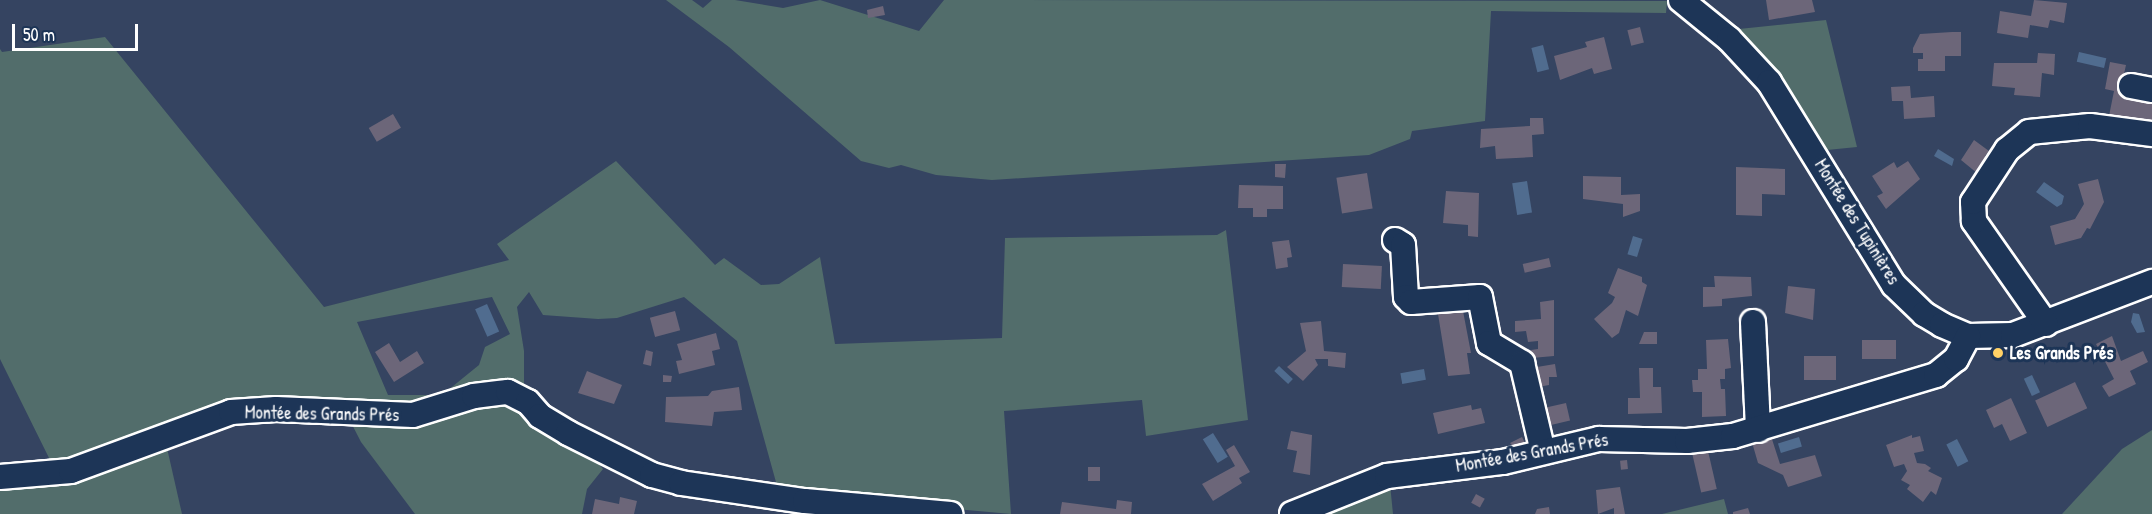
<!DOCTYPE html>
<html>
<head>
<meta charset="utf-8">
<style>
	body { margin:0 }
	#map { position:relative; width:2152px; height:514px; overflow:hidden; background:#354461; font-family:"Patrick Hand",sans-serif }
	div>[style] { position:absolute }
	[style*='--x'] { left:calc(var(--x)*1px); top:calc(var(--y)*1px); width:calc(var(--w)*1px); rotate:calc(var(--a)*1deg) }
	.green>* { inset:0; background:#526d6b }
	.water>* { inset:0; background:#506c8f; transform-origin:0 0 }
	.building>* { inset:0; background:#6c6679; transform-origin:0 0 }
	.roads { filter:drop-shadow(2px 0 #fff) drop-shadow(-2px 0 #fff) drop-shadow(0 2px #fff) drop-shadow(0 -2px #fff) }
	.minor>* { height:24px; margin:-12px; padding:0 12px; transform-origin:12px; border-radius:12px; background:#1d3557 }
	.dots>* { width:16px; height:16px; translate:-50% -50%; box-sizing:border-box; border:3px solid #1d3557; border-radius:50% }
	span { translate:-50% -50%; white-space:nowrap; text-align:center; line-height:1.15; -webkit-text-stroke:6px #1d3557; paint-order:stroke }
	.street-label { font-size:18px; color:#fff }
	.poi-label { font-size:18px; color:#fff; font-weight:700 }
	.left { translate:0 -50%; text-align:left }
	.scale { position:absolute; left:12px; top:24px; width:126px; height:27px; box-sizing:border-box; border:3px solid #fff; border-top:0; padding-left:8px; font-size:18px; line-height:21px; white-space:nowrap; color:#fff; -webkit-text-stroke:4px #1d3557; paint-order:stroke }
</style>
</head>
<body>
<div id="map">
	<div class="green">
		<i style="clip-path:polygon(666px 0,692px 0,703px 8px,712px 0,735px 0,783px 8px,820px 0,919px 31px,944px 0,1667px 1px,1666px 13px,1491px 11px,1485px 121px,1412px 131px,1410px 139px,1369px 155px,992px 180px,936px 175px,901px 165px,889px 168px,861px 161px,729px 47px)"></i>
		<i style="clip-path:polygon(1826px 20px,1857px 147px,1827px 150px,1777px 72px,1739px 29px)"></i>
		<i style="clip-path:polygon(evenodd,105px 37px,324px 307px,509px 260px,497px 244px,616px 161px,715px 265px,724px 258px,761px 285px,779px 284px,820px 257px,835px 344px,1002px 338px,1005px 238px,1217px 235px,1226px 230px,1248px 420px,1146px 436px,1142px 400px,1004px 411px,1011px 514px,779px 493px,737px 341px,684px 297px,617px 318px,598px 319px,543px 315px,529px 292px,517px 307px,524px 351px,524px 384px,562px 421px,603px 469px,587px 489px,582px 514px,415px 514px,361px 442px,344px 409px,315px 408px,131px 438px,52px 464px,0 359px,0 49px,2px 52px,105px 37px,492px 297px,510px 334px,485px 347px,479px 365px,442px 395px,388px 395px,357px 322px,492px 297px)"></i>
		<i style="clip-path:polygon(2152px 430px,2152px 514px,2062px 514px,2122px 449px)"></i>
		<i style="clip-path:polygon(167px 448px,182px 514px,0 514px,0 481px)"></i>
		<i style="clip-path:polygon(1390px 484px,1393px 514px,1309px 514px)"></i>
		<i style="clip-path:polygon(1724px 499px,1728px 514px,1662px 514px)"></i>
	</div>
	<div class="water">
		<i style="left:1543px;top:45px;width:25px;height:12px;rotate:76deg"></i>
		<i style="left:2079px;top:52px;width:28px;height:10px;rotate:13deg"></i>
		<i style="clip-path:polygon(1938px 149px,1954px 159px,1952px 166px,1934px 156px)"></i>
		<i style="left:1527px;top:181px;width:32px;height:15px;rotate:81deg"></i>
		<i style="clip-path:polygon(2044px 182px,2064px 196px,2062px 204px,2057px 207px,2036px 192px)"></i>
		<i style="left:1633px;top:236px;width:10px;height:19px;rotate:17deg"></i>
		<i style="left:487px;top:304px;width:30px;height:13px;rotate:66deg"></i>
		<i style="clip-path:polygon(2133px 313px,2139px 314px,2145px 332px,2137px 333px,2131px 322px)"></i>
		<i style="left:1279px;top:366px;width:19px;height:7px;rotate:43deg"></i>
		<i style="left:1424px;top:369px;width:11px;height:24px;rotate:80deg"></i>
		<i style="left:2032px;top:375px;width:19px;height:9px;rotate:65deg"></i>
		<i style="left:1213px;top:433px;width:28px;height:12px;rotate:58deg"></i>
		<i style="left:1799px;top:437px;width:10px;height:22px;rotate:73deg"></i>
		<i style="left:1957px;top:439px;width:25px;height:12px;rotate:63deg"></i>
	</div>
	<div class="building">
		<i style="clip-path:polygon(1766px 0,1812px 0,1815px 12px,1769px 20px)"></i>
		<i style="clip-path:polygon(2034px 0,2067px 3px,2064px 23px,2050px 20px,2048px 28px,2030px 25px,2028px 38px,1997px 33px,2000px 11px,2031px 16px)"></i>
		<i style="clip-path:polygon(883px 6px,885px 15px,868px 18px,867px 10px)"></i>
		<i style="left:1640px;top:27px;width:16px;height:13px;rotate:76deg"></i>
		<i style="clip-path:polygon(1952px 32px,1961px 32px,1961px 56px,1945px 56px,1945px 71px,1918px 71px,1918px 59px,1923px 59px,1923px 53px,1913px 53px,1913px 48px,1920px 34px)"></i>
		<i style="clip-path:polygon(1604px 37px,1612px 69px,1594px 74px,1592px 68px,1560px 80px,1554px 56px,1587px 47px,1585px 42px)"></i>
		<i style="clip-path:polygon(2038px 53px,2055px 54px,2054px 75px,2042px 73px,2040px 97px,2014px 95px,2015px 88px,1992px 86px,1994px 63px,2037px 63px)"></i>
		<i style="clip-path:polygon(2110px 62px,2126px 65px,2120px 92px,2152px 99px,2152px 125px,2109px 116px,2114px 91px,2105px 89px)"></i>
		<i style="clip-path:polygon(1910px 86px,1911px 98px,1934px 96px,1935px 117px,1904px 119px,1903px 101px,1892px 101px,1891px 87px)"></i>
		<i style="left:393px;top:114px;width:16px;height:28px;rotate:60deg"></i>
		<i style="clip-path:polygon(1530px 118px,1543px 118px,1544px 134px,1532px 135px,1533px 157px,1496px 159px,1495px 146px,1480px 148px,1481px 129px,1530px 126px)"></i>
		<i style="clip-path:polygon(1974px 140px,1989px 151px,1985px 156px,1994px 162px,1983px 178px,1961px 160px)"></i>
		<i style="clip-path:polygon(1908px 161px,1920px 179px,1886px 209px,1877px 196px,1883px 193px,1872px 176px,1894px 162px,1897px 168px)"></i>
		<i style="clip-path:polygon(1275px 164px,1286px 164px,1285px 178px,1275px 177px)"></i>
		<i style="clip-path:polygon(1736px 167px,1785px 169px,1785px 195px,1762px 194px,1762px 216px,1736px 215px)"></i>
		<i style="left:1367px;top:173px;width:36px;height:31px;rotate:81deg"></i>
		<i style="clip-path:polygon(1583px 176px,1621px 177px,1621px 195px,1640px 194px,1640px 211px,1623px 217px,1623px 204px,1583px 199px)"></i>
		<i style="clip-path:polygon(2098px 179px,2104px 202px,2090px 229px,2087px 228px,2081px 238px,2055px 245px,2050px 226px,2075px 219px,2084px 204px,2078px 184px)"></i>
		<i style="clip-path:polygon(1239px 185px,1283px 186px,1283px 209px,1267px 209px,1267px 217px,1253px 217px,1253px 208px,1238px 208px)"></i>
		<i style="clip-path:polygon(1446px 191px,1479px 193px,1478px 237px,1468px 236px,1468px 225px,1443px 223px)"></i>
		<i style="clip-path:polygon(1289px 240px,1292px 257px,1287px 258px,1288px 267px,1276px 269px,1272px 242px)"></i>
		<i style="left:1549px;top:258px;width:9px;height:27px;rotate:77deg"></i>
		<i style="left:1343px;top:264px;width:39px;height:23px;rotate:3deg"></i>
		<i style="clip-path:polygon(1618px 268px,1642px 277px,1642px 282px,1647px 285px,1638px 316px,1626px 310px,1619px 333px,1612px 338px,1594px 319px,1612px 303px,1615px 297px,1608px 293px)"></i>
		<i style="clip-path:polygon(1714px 276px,1751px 277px,1752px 296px,1722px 299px,1722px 306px,1703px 307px,1703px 287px,1715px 287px)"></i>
		<i style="clip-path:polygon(1788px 286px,1815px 289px,1813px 320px,1785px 313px)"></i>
		<i style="clip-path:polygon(1554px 300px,1554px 356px,1532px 358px,1531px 350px,1538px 349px,1538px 341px,1528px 342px,1526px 331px,1515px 332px,1515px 321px,1541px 319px,1540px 302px)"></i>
		<i style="left:675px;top:311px;width:20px;height:26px;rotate:75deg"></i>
		<i style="clip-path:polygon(1463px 311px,1471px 353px,1467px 353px,1470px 374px,1448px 376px,1438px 314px)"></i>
		<i style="clip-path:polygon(1321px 321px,1324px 351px,1346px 353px,1345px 368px,1328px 366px,1328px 359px,1315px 359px,1318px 365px,1303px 381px,1287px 367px,1306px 351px,1300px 323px)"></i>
		<i style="clip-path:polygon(1644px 332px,1657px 332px,1657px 344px,1639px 344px)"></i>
		<i style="clip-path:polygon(716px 333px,720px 349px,712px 351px,715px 365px,679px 374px,676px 361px,682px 360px,677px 344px)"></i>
		<i style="clip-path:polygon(2112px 336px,2121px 361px,2143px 351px,2148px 362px,2130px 371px,2136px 384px,2109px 397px,2102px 386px,2114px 379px,2096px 344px)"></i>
		<i style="clip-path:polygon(1728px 339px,1731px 368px,1725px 369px,1725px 379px,1720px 379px,1721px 389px,1725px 389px,1726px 416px,1702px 417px,1702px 392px,1693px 392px,1692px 380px,1698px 380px,1698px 369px,1707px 369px,1706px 340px)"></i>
		<i style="left:1862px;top:340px;width:34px;height:19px"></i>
		<i style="clip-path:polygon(389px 343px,400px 362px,417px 351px,424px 363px,394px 382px,375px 352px)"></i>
		<i style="clip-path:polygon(646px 350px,653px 352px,651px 366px,643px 364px)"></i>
		<i style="left:1836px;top:356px;width:24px;height:32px;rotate:90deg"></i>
		<i style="clip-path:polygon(1555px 364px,1557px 377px,1549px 377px,1549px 385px,1533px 388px,1531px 379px,1538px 379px,1537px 367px)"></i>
		<i style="clip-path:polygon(1639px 368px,1653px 368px,1653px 387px,1661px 387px,1662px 413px,1628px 414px,1628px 398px,1640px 398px)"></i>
		<i style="clip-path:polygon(587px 371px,622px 385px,614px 404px,578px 393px)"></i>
		<i style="clip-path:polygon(663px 375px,672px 376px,671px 382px,663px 382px)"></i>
		<i style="left:2075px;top:382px;width:29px;height:44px;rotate:65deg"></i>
		<i style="clip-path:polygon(739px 387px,742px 410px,714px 412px,712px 426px,665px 422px,666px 397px,708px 396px,712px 391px)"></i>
		<i style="clip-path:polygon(2011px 398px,2027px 433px,2010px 441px,2002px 424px,1994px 428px,1986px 410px)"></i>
		<i style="left:1566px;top:403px;width:18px;height:25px;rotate:77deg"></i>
		<i style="clip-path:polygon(1471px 405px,1472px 410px,1481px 408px,1485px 423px,1438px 434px,1433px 413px)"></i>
		<i style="clip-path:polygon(1291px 431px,1312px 435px,1310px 475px,1293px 472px,1297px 451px,1287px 449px)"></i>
		<i style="clip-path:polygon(1770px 433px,1780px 464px,1815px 455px,1822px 476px,1788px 487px,1783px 475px,1758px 463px,1751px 439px)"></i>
		<i style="clip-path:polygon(1912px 435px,1912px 438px,1920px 436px,1924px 451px,1914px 453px,1917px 463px,1925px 464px,1931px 468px,1928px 471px,1942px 478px,1936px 495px,1931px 491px,1923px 502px,1907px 489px,1910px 485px,1901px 480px,1907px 471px,1904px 464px,1894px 467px,1886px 445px)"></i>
		<i style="clip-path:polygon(1522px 437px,1525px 443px,1514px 448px,1510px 443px)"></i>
		<i style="clip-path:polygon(1234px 445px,1250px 472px,1239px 478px,1242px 483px,1213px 501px,1202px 484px,1235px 466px,1226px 450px)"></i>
		<i style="left:1708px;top:451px;width:39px;height:16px;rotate:77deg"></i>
		<i style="left:1627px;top:460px;width:9px;height:7px;rotate:84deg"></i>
		<i style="left:1088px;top:467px;width:12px;height:14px"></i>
		<i style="clip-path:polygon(1620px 487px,1625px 514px,1614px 514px,1614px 508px,1598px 514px,1596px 490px)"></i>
		<i style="left:1476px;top:494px;width:10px;height:10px;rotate:29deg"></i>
		<i style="clip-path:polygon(620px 497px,637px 501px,634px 514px,592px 514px,595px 499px,619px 504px)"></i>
		<i style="clip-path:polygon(1117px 500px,1132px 502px,1131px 514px,1060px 514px,1062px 502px,1116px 509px)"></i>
		<i style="clip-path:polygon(1549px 507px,1550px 514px,1535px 514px,1537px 509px)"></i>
		<i style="clip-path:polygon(1748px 508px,1750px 514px,1733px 514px,1733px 512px)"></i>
	</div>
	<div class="roads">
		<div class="minor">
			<i style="--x:1681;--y:0;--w:62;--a:39.1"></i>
			<i style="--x:1729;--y:39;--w:59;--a:47.1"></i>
			<i style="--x:1769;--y:82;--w:238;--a:58.4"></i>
			<i style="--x:1894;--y:285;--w:42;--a:44"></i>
			<i style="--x:1924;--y:314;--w:21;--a:31"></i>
			<i style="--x:1942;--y:325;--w:28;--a:23"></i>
			<i style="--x:1968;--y:336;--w:45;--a:-1.3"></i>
			<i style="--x:2013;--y:335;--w:149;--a:-20.9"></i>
			<i style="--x:2131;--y:86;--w:21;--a:11"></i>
			<i style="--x:1395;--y:240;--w:9;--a:32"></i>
			<i style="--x:1403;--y:245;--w:52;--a:86.7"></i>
			<i style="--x:1406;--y:297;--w:7;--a:45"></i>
			<i style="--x:1411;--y:302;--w:69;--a:-4.1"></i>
			<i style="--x:1480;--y:297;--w:47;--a:78.9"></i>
			<i style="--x:1489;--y:343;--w:39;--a:31"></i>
			<i style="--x:1522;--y:363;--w:91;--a:76.7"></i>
			<i style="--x:1753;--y:322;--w:108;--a:87.3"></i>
			<i style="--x:2046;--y:324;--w:126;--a:-125"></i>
			<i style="--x:1974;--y:221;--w:19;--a:-93"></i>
			<i style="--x:1973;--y:202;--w:62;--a:-56.8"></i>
			<i style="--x:2007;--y:150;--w:28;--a:-39"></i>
			<i style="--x:2029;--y:132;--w:61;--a:-5.6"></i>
			<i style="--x:2090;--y:126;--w:63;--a:7.4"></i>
			<i style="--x:0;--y:477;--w:71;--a:-4.8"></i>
			<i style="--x:71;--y:471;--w:171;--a:-20.2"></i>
			<i style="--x:231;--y:412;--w:45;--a:-3.8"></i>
			<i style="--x:276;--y:409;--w:137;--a:2.5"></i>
			<i style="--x:413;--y:415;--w:64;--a:-17.3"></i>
			<i style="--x:474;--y:396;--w:34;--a:-7"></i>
			<i style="--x:508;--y:392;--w:22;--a:27"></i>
			<i style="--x:528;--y:402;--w:18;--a:49"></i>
			<i style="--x:540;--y:416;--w:33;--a:31"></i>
			<i style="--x:568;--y:433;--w:94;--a:26.6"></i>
			<i style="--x:652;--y:475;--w:30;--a:15"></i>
			<i style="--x:681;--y:483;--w:125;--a:8.3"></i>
			<i style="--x:805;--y:501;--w:146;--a:5.1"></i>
			<i style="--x:1292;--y:514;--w:102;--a:-21.8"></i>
			<i style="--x:1387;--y:476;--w:117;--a:-6.9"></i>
			<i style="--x:1503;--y:462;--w:99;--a:-13.5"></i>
			<i style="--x:1599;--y:439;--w:88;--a:1.3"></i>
			<i style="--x:1687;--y:441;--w:46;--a:-6.2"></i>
			<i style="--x:1733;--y:436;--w:212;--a:-16.7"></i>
			<i style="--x:1936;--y:375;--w:26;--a:-39"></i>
			<i style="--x:1956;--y:359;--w:26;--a:-62"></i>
		</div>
	</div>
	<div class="dots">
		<i style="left:1998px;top:353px;background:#ffd166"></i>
	</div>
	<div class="street-label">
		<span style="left:1857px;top:222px;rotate:58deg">Montée des Tupinières</span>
		<span style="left:322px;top:414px;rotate:1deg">Montée des Grands Prés</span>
		<span style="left:1532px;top:453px;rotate:-10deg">Montée des Grands Prés</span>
	</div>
	<div class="poi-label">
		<span class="left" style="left:2010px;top:353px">Les Grands Prés</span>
	</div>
	<div class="scale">50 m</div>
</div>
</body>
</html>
